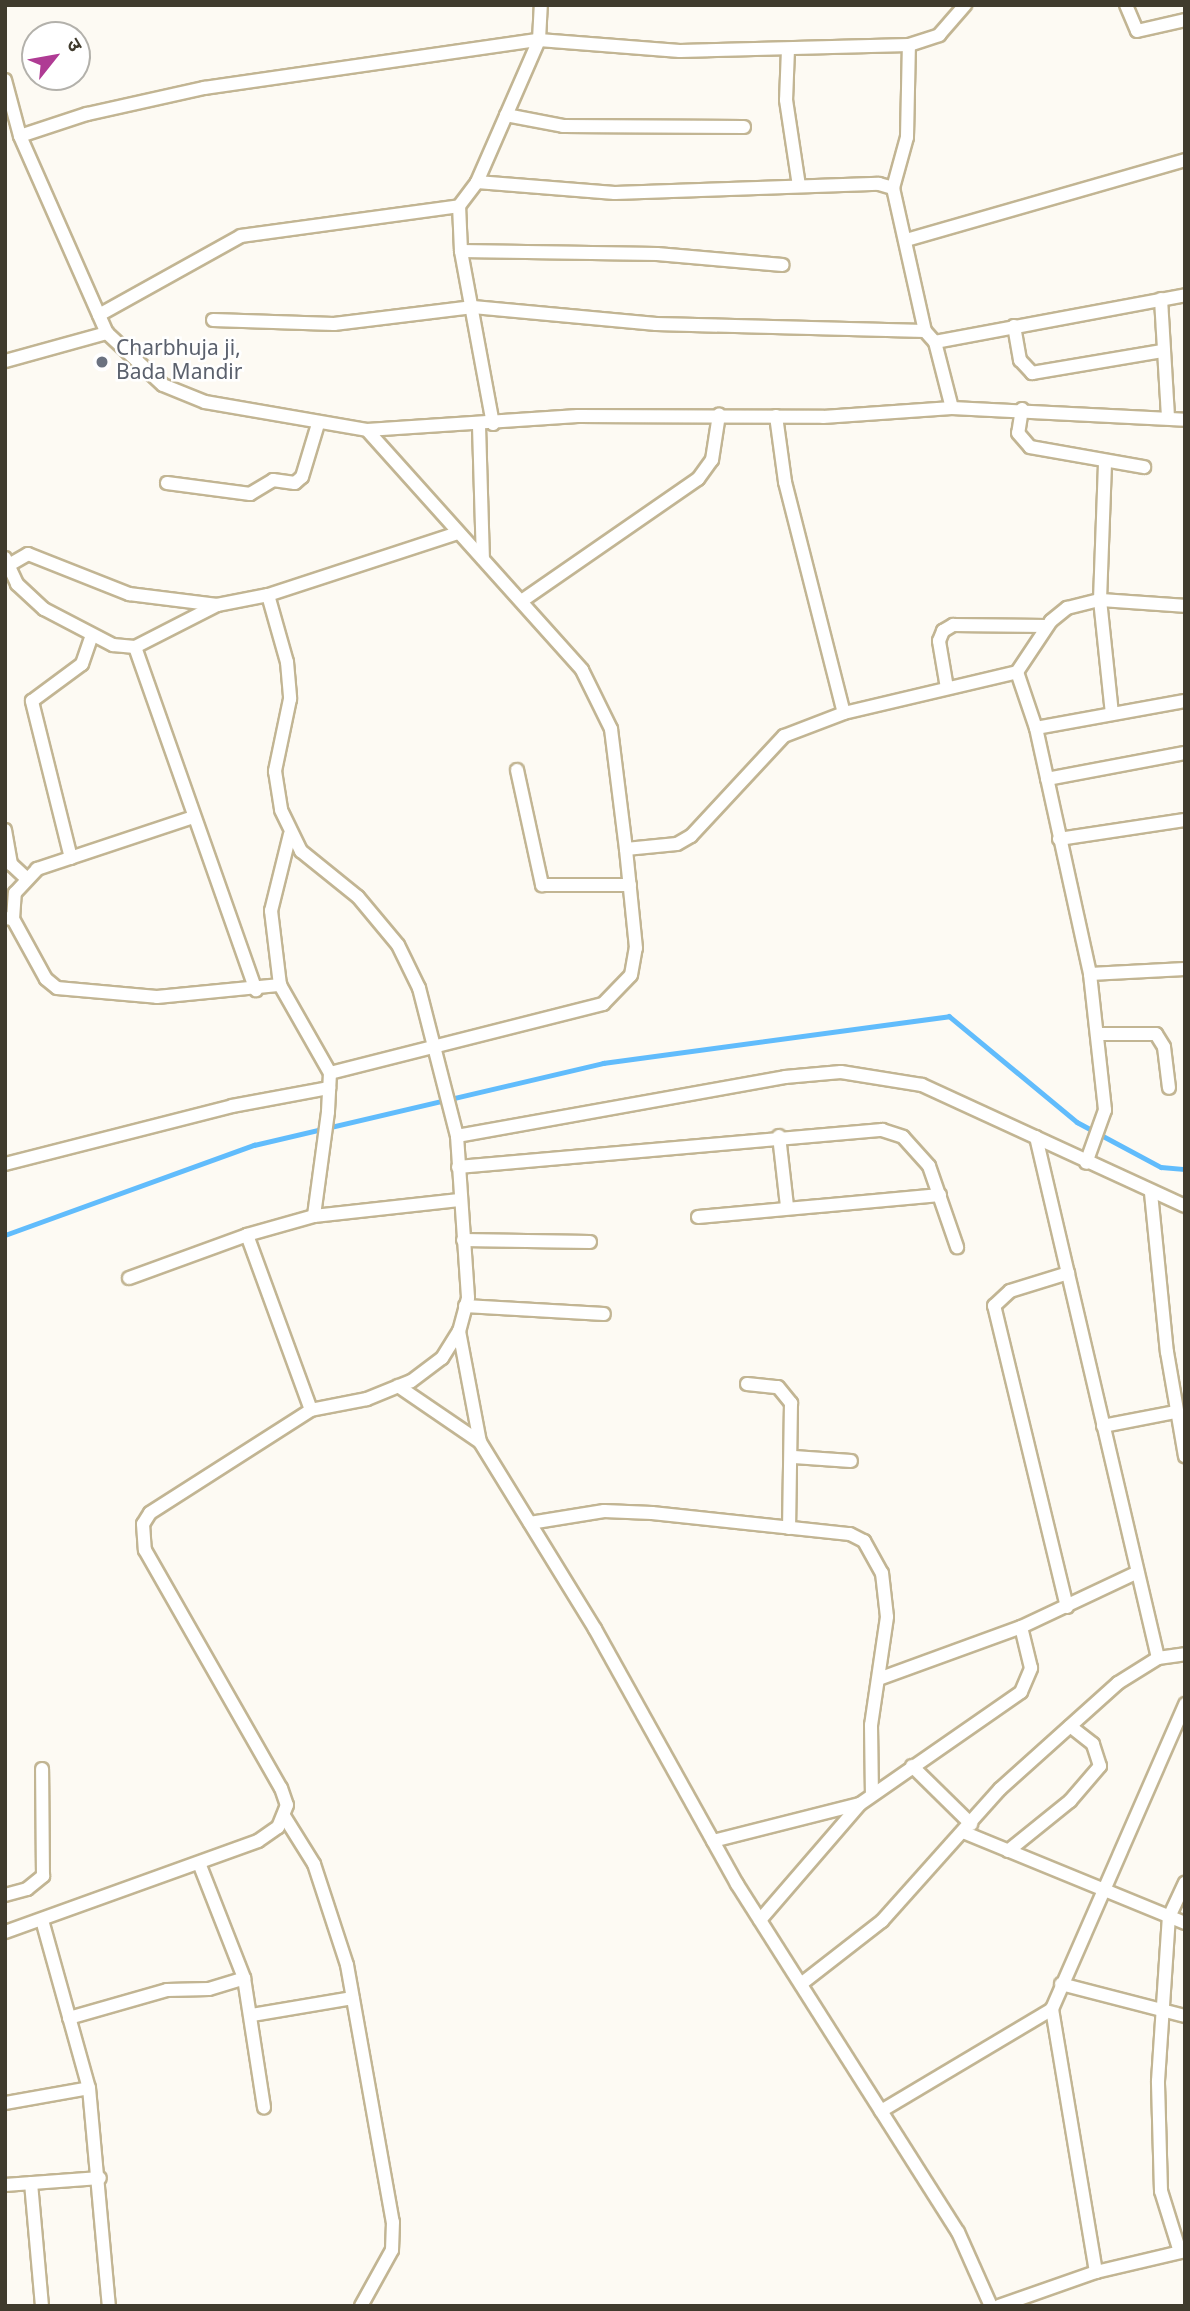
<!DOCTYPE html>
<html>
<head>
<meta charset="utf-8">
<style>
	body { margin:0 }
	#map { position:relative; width:1190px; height:2311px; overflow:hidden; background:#fdfaf3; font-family:Georgia,"Noto Sans Devanagari",serif }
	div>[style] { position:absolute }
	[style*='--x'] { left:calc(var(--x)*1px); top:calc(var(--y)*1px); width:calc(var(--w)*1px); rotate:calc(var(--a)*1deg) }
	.stream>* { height:4.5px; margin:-2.25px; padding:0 2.25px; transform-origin:2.25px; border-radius:2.25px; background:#61bcfc }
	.roads { filter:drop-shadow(2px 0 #c2b593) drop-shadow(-2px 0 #c2b593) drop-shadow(0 2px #c2b593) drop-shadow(0 -2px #c2b593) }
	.minor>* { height:12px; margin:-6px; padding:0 6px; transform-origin:6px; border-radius:6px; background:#fff }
	.dots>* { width:19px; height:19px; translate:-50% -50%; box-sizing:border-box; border:4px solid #fff; border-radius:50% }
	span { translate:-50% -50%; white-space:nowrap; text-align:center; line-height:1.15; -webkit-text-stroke:5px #fff; paint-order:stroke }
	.worship-label { font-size:21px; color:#5b616d }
	.left { translate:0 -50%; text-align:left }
	.frame { position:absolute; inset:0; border:7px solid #403b2d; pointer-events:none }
	.north { position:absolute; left:21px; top:21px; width:70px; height:70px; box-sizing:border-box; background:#fff; border:2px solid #b3b1ab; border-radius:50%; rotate:59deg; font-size:19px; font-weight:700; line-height:28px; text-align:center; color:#403b2d }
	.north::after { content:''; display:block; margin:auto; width:24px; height:32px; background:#af3b94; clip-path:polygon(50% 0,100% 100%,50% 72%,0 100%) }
</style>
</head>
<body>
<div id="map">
	<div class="stream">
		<i style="--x:5;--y:1235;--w:265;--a:-19.9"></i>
		<i style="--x:254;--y:1145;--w:359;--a:-13.2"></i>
		<i style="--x:603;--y:1063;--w:349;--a:-7.7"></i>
		<i style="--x:949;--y:1016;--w:166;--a:39.6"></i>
		<i style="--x:1077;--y:1122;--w:95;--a:28.2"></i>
		<i style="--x:1161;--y:1167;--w:24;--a:5"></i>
	</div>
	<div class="roads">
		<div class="minor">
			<i style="--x:1126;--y:5;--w:28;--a:67"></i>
			<i style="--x:1137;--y:31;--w:49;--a:-12.9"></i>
			<i style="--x:788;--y:49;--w:51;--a:92.2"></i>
			<i style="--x:786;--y:100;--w:87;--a:81.4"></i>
			<i style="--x:5;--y:80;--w:58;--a:75"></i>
			<i style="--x:20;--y:136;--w:215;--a:66.2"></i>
			<i style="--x:107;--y:333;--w:76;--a:42.9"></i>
			<i style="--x:163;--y:385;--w:45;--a:22"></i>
			<i style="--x:205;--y:402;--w:164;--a:9.8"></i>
			<i style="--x:367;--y:430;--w:211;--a:-3.8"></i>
			<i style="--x:578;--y:416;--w:245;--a:0.2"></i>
			<i style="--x:823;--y:417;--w:129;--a:-4"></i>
			<i style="--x:952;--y:408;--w:233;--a:2.9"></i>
			<i style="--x:506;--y:115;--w:58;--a:10.9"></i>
			<i style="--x:563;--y:126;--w:181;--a:0.3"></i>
			<i style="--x:20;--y:136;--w:71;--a:-18.2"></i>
			<i style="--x:87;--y:114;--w:120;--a:-12.5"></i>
			<i style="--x:204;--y:88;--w:338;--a:-8.2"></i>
			<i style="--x:539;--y:40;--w:141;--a:4.5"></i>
			<i style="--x:680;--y:51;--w:229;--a:-1.5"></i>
			<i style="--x:909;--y:45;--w:32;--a:-18"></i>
			<i style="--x:939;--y:35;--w:40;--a:-49"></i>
			<i style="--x:477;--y:182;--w:138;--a:4.6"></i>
			<i style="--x:615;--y:193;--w:264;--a:-2"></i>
			<i style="--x:879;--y:184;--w:15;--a:16"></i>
			<i style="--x:893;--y:188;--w:147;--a:77.4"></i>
			<i style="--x:925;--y:331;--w:15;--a:48"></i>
			<i style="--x:935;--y:342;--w:68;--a:75.6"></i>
			<i style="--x:893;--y:188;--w:53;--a:-74.6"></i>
			<i style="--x:907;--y:137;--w:92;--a:-88.8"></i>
			<i style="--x:906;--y:240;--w:290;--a:-16"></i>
			<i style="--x:461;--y:251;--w:196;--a:0.9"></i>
			<i style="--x:657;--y:254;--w:126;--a:5"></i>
			<i style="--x:1161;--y:299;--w:119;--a:86.6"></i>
			<i style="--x:99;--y:315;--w:162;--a:-29.1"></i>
			<i style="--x:241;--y:236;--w:220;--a:-7.8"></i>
			<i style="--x:213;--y:320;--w:121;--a:1.9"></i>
			<i style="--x:334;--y:324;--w:140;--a:-7"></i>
			<i style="--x:473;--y:307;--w:184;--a:5.3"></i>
			<i style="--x:656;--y:324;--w:269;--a:1.5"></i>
			<i style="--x:1014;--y:326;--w:35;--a:80"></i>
			<i style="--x:1020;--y:360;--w:18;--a:47"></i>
			<i style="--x:1032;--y:373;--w:132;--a:-9.6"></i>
			<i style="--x:935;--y:342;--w:254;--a:-10.6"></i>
			<i style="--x:5;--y:361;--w:106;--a:-15.4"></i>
			<i style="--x:1022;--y:409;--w:24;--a:99"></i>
			<i style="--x:1018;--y:433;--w:18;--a:49"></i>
			<i style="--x:1030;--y:447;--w:116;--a:10"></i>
			<i style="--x:776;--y:416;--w:67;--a:82.2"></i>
			<i style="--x:785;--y:482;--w:238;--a:75.7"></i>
			<i style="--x:844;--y:713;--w:178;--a:-13.3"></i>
			<i style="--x:1017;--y:672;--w:59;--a:71.3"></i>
			<i style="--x:1036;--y:728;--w:151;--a:-10.3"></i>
			<i style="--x:493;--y:424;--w:176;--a:-100.5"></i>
			<i style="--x:461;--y:251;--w:45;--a:-92.5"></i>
			<i style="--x:459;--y:206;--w:30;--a:-53"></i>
			<i style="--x:477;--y:182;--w:155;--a:-66.4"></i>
			<i style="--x:539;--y:40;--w:35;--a:-87"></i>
			<i style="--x:479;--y:426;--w:133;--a:88.3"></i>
			<i style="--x:367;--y:430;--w:322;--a:48.1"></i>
			<i style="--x:582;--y:670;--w:66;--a:63.8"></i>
			<i style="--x:611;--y:729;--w:121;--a:82.9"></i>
			<i style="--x:167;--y:483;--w:84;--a:7.5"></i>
			<i style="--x:250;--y:494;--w:27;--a:-31"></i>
			<i style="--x:273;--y:480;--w:22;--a:8"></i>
			<i style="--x:295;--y:483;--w:9;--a:-41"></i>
			<i style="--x:302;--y:477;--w:55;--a:-73.2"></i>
			<i style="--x:5;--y:558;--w:29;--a:65"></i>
			<i style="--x:17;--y:584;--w:37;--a:43"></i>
			<i style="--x:44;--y:609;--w:78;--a:27.6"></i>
			<i style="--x:113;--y:645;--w:22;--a:5"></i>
			<i style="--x:135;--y:647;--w:92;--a:-27.1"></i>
			<i style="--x:217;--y:605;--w:52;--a:-11.1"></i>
			<i style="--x:268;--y:595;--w:70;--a:74.2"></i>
			<i style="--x:287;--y:662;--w:37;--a:85"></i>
			<i style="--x:290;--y:699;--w:74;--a:101.8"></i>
			<i style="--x:275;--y:771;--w:39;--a:81"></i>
			<i style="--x:281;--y:810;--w:46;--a:64"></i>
			<i style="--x:301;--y:851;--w:73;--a:38.9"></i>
			<i style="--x:358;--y:897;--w:62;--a:50.2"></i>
			<i style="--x:398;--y:945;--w:48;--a:64"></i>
			<i style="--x:419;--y:988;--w:153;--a:75.6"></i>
			<i style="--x:457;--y:1136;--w:162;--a:86.1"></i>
			<i style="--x:468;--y:1298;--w:34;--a:105"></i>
			<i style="--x:459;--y:1331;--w:32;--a:122"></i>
			<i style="--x:442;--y:1358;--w:39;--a:143"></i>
			<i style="--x:411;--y:1381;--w:48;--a:157.8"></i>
			<i style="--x:367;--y:1399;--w:57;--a:168.9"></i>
			<i style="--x:311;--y:1410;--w:191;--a:147.4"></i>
			<i style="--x:150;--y:1513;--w:13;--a:122"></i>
			<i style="--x:143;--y:1524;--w:26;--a:86"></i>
			<i style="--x:145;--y:1550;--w:274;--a:60.3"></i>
			<i style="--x:281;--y:1788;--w:18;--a:71"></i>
			<i style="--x:287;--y:1805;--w:24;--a:112"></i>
			<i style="--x:278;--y:1827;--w:24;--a:145"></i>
			<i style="--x:258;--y:1841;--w:269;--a:160.2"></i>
			<i style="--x:9;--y:565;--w:22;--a:-30"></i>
			<i style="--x:28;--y:554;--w:109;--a:21.6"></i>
			<i style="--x:129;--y:594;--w:89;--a:7.1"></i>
			<i style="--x:268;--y:595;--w:200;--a:-18.1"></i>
			<i style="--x:523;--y:600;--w:213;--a:-34.7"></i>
			<i style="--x:698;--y:479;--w:24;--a:-54"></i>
			<i style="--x:712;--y:460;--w:46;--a:-81.2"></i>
			<i style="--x:135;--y:647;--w:364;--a:70.6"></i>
			<i style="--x:1017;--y:672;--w:61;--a:-56.3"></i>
			<i style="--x:1051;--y:621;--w:21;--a:-39"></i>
			<i style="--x:1067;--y:608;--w:34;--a:-14"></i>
			<i style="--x:1100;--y:600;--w:138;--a:-87.9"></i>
			<i style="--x:947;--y:688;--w:48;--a:-99.7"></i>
			<i style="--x:939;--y:641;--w:11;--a:-68"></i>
			<i style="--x:943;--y:631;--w:12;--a:-31"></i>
			<i style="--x:953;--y:625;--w:93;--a:0.6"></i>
			<i style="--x:1112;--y:714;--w:115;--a:-96"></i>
			<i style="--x:1100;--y:600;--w:85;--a:4"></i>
			<i style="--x:1036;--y:728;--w:252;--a:77.6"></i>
			<i style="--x:1090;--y:974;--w:137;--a:83.7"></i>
			<i style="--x:1105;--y:1110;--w:56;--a:109.7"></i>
			<i style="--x:517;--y:770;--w:118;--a:77.7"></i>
			<i style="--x:542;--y:885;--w:88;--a:0"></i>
			<i style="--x:1047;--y:779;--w:140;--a:-10.7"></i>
			<i style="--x:5;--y:830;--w:35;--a:80"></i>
			<i style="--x:11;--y:864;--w:22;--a:43"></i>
			<i style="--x:1059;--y:839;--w:127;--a:-8.6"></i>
			<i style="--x:71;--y:858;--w:162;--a:-104"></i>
			<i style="--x:32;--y:701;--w:62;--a:-36.5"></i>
			<i style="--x:82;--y:664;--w:28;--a:-71"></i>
			<i style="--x:5;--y:918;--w:8;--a:7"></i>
			<i style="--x:13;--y:919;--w:68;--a:61.2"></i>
			<i style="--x:46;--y:979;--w:14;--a:39"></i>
			<i style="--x:57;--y:988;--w:100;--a:5.1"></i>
			<i style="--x:157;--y:997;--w:124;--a:-5.6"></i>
			<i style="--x:280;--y:985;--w:75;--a:-96.9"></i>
			<i style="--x:271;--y:911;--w:79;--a:-76.1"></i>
			<i style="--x:13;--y:919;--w:26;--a:-86"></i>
			<i style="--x:15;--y:893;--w:33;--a:-47"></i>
			<i style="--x:37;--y:869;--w:164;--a:-18.4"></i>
			<i style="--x:1090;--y:974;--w:95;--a:-3"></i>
			<i style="--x:280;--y:985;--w:101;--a:60.4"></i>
			<i style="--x:330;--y:1073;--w:39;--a:93"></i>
			<i style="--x:328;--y:1112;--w:105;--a:97.7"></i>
			<i style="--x:314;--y:1216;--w:70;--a:164.2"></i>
			<i style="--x:247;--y:1235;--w:186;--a:69.9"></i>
			<i style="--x:1097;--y:1034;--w:59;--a:0"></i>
			<i style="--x:1156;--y:1034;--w:15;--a:58"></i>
			<i style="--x:1164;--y:1047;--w:41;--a:83"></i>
			<i style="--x:330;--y:1073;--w:282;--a:-14.2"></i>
			<i style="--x:603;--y:1004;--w:40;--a:-46"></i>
			<i style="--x:631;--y:975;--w:27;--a:-80"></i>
			<i style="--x:636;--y:948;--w:100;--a:-95.8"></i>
			<i style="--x:626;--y:849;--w:51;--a:-5.6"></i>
			<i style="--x:677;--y:844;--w:16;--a:-30"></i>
			<i style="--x:691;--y:836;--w:137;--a:-47.1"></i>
			<i style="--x:784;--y:736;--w:64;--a:-21"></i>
			<i style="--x:457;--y:1136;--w:333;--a:-10.2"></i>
			<i style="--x:785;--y:1077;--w:56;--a:-5.1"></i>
			<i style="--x:841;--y:1072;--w:82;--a:9.1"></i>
			<i style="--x:922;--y:1085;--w:289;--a:24.7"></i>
			<i style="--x:779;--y:1136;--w:70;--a:83.5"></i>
			<i style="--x:1036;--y:1137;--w:535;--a:76.82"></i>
			<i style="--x:5;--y:1164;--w:234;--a:-14.3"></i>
			<i style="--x:232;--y:1106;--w:99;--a:-10.5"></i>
			<i style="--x:458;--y:1167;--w:426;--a:-5"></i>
			<i style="--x:882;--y:1130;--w:22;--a:18"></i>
			<i style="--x:903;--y:1137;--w:39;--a:48"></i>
			<i style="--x:929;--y:1166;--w:86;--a:70.9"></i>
			<i style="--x:1151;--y:1193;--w:160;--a:84.3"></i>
			<i style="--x:1167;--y:1352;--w:106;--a:80.2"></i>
			<i style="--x:314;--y:1216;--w:146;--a:-6.3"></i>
			<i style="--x:698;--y:1217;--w:243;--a:-5.2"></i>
			<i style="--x:463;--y:1240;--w:127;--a:0.9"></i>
			<i style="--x:129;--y:1278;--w:126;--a:-20"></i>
			<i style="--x:465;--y:1306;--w:139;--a:3.3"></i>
			<i style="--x:459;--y:1331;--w:113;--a:79.3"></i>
			<i style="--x:480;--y:1442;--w:220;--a:58.4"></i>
			<i style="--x:595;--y:1629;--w:292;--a:60.9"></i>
			<i style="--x:737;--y:1884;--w:412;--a:57.6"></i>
			<i style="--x:958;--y:2232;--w:81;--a:66"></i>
			<i style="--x:747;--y:1384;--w:31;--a:6"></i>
			<i style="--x:778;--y:1387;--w:21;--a:51"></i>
			<i style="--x:791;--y:1403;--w:125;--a:90.9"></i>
			<i style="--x:398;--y:1386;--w:99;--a:34.3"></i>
			<i style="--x:1103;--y:1426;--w:73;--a:-11"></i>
			<i style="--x:794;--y:1457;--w:57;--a:4"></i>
			<i style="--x:530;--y:1523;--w:75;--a:-9.2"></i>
			<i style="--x:604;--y:1511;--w:48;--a:2.4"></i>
			<i style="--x:652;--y:1513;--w:199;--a:6.1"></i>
			<i style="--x:850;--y:1534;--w:16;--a:27"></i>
			<i style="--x:864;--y:1541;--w:37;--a:61"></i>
			<i style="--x:882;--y:1573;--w:44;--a:83.5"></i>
			<i style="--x:887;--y:1617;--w:109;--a:98.4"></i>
			<i style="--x:871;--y:1725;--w:69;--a:89.2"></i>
			<i style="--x:1067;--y:1607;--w:310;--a:-103.6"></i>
			<i style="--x:994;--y:1306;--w:22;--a:-43"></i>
			<i style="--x:1010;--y:1291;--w:61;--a:-17.2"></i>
			<i style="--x:881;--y:1678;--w:149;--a:-20"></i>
			<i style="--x:1021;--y:1627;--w:127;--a:-25.2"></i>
			<i style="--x:912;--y:1766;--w:83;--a:44.5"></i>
			<i style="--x:284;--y:1816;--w:57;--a:58"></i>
			<i style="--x:314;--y:1864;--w:106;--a:71.9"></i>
			<i style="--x:347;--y:1965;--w:261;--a:79.9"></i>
			<i style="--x:393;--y:2222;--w:28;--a:92"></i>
			<i style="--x:392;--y:2250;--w:64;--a:119"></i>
			<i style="--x:963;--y:1832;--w:240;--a:22.3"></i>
			<i style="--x:713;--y:1841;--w:151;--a:-14.2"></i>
			<i style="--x:1008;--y:1851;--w:80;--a:-38.9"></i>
			<i style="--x:1070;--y:1801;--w:46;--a:-49.4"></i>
			<i style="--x:1100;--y:1766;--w:23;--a:-108"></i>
			<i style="--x:1093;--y:1744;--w:29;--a:-142"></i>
			<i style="--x:199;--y:1863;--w:123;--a:68.6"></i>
			<i style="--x:244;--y:1978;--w:131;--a:81.2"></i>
			<i style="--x:5;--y:1895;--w:23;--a:-15"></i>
			<i style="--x:27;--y:1889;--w:21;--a:-39"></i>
			<i style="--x:43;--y:1876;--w:107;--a:-90.5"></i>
			<i style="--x:42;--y:1920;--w:174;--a:74.4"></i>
			<i style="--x:89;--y:2088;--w:219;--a:84.8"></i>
			<i style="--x:760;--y:1920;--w:153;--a:-49.2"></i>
			<i style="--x:860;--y:1804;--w:196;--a:-34.8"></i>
			<i style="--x:1021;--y:1692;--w:26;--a:-67"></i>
			<i style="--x:1031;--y:1668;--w:42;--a:-103.7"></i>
			<i style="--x:801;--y:1984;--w:103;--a:-37.9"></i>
			<i style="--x:882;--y:1921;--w:177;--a:-48.2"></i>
			<i style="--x:1000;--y:1789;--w:159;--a:-41.9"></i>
			<i style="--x:1118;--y:1683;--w:47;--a:-32"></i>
			<i style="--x:1158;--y:1658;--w:27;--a:-8"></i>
			<i style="--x:1061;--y:1984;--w:128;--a:14.5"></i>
			<i style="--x:252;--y:2015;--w:102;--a:-9.6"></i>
			<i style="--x:69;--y:2018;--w:102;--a:-15.9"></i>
			<i style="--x:167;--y:1990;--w:42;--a:-1.4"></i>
			<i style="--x:209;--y:1989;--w:37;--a:-17"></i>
			<i style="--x:5;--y:2103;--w:85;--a:-10.1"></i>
			<i style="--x:881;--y:2111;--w:199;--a:-30.8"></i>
			<i style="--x:31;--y:2183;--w:123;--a:84.9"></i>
			<i style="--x:5;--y:2185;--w:95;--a:-4.2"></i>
			<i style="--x:1180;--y:2252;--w:64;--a:-107.3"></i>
			<i style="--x:1161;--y:2191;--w:110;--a:-91.6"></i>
			<i style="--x:1158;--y:2081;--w:164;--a:-86.2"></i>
			<i style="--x:1169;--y:1917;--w:38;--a:-65"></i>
			<i style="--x:1096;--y:2272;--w:267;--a:-99.5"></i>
			<i style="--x:1052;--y:2009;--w:333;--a:-66.4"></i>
			<i style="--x:999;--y:2306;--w:103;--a:-19.3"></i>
			<i style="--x:1096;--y:2272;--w:91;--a:-13.3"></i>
		</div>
	</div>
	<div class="dots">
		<i style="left:102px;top:362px;background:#6b7280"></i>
	</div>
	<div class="worship-label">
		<span class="left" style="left:116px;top:362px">Charbhuja ji,<br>Bada Mandir</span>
	</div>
	<div class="frame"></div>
	<div class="north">उ</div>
</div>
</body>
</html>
